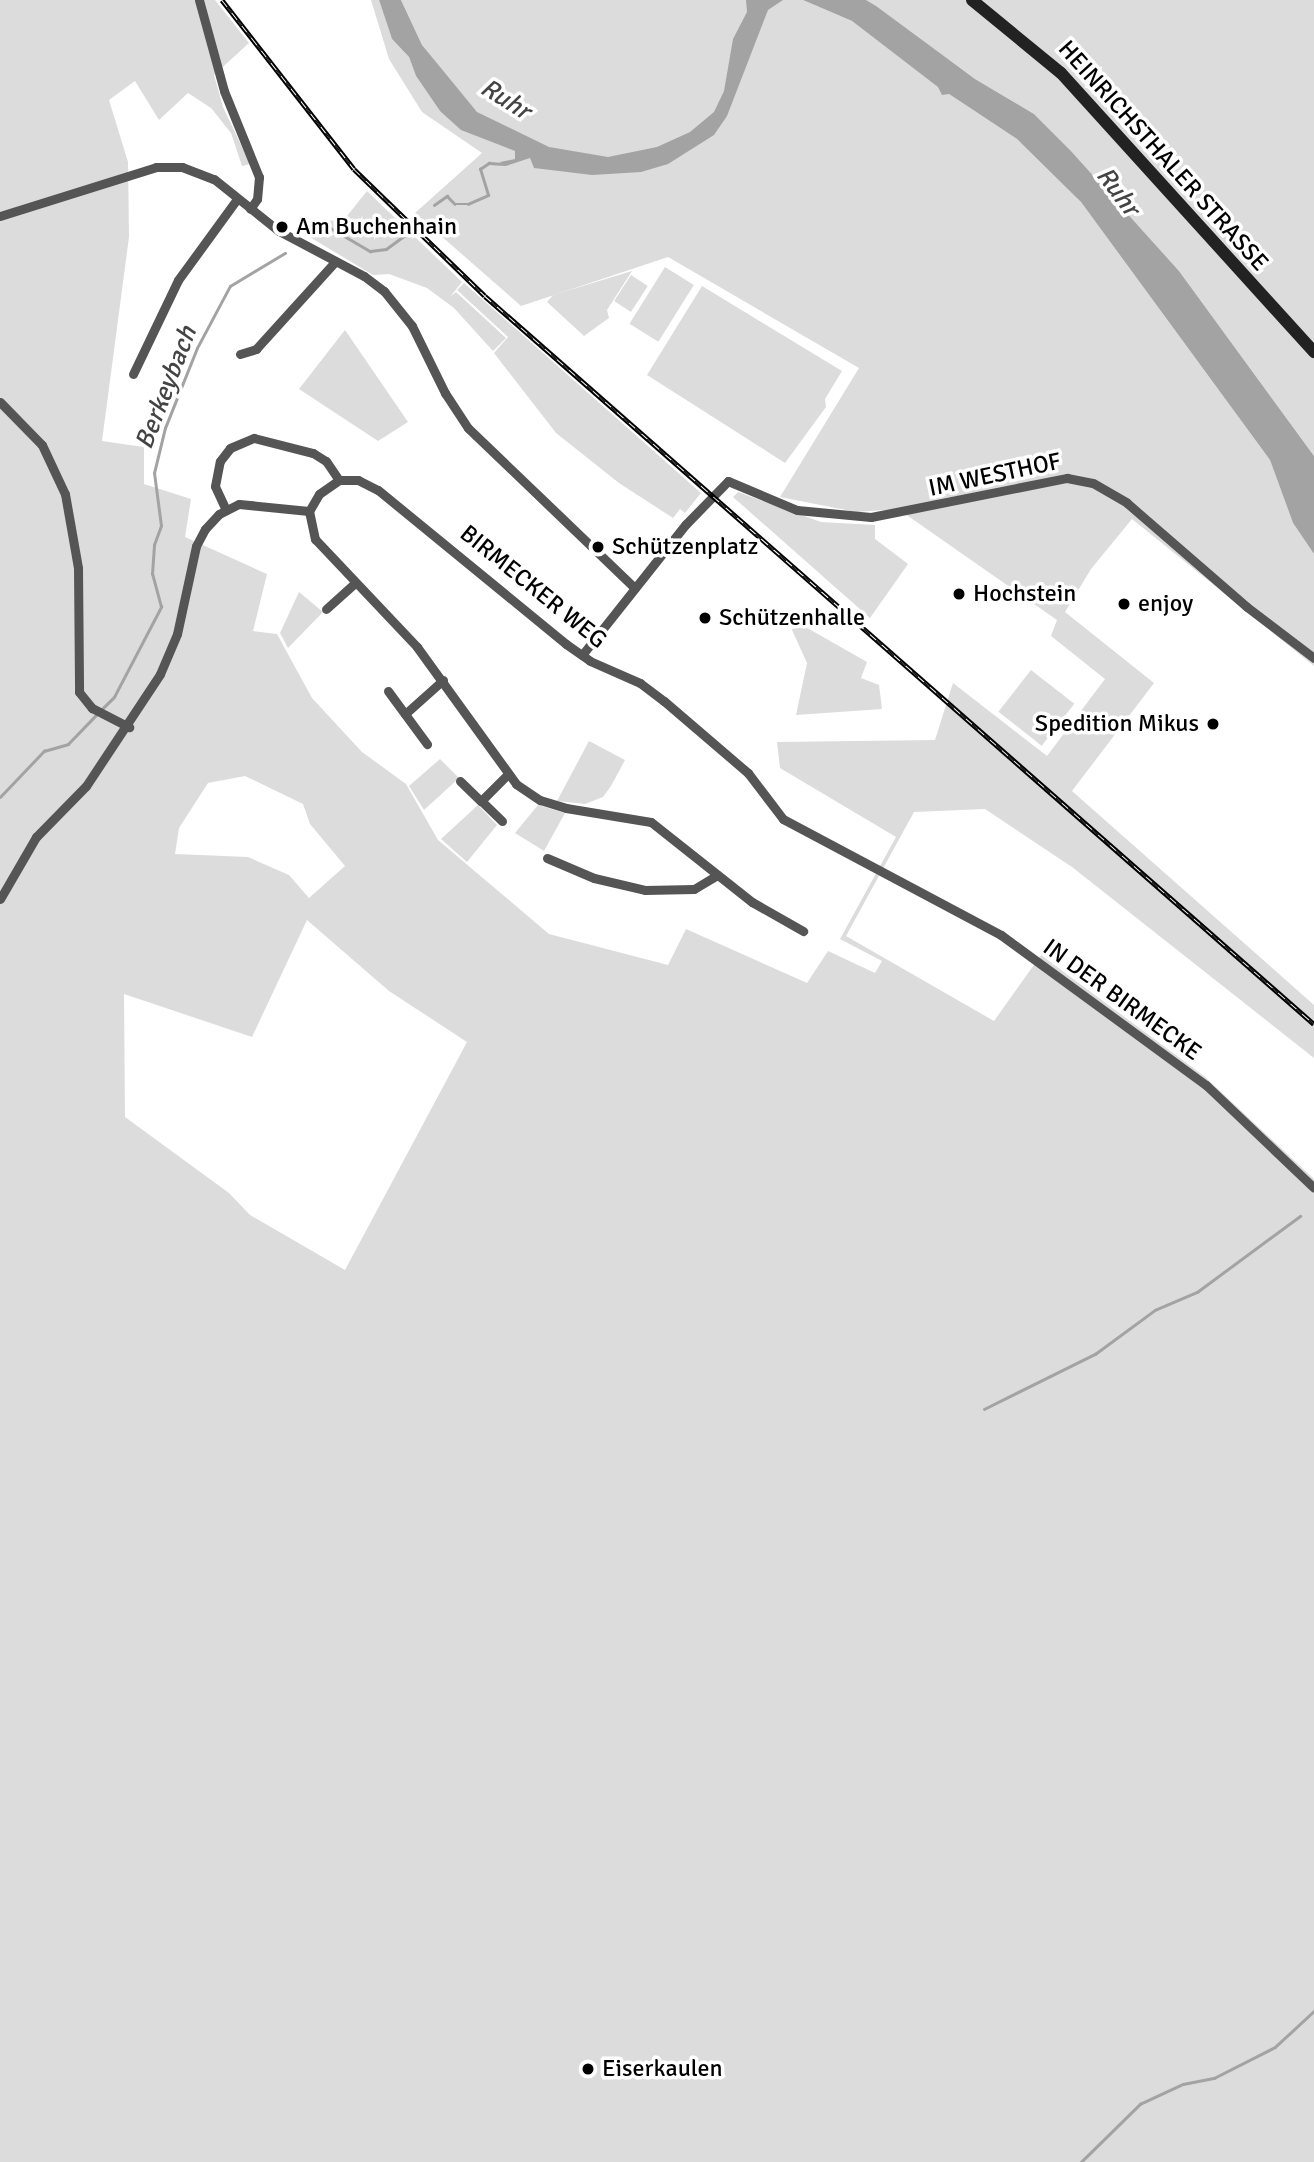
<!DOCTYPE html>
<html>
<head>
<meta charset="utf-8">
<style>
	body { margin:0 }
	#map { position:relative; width:1314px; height:2162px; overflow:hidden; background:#fff; font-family:Signika,sans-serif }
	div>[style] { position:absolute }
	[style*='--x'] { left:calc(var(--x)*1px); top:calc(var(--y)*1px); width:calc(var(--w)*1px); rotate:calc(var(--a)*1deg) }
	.green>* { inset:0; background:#dcdcdc; transform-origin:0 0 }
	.water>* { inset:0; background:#a3a3a3 }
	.stream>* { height:2.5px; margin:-1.25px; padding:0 1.25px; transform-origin:1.25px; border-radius:1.25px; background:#a3a3a3 }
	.minor>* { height:9px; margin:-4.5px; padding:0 4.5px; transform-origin:4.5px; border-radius:4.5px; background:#555 }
	.secondary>* { height:12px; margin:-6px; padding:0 6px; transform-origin:6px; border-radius:6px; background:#222 }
	.rail>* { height:5px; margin-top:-2.5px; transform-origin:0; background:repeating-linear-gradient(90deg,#fff 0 8px,#000 0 16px); box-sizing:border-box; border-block:2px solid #000 }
	.dots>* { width:19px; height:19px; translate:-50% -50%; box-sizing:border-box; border:4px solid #fff; border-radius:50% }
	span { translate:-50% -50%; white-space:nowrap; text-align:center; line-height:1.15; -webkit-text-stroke:7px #fff; paint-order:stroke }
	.street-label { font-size:24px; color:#000 }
	.poi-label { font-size:24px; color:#000 }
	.left { translate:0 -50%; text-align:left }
	.right { translate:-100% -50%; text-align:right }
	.water-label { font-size:26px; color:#444; font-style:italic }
</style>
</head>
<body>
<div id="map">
	<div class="green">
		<i style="clip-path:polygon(evenodd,0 0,215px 0,249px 43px,214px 75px,223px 107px,250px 164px,242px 166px,231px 133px,211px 108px,188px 93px,159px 120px,135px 81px,109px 100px,128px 162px,129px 237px,102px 441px,144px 447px,144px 484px,191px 499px,185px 537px,267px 574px,253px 631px,277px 634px,312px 698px,362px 752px,406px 784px,438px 840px,549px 934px,668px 965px,686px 929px,807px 983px,828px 951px,875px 973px,882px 961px,840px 939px,896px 837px,780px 768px,777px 742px,935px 740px,953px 683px,1047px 756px,1105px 679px,1051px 636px,1057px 620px,898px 509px,856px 512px,780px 497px,859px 368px,668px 257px,521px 306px,415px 213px,482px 153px,422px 112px,389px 59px,371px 0,379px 0,392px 39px,409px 57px,416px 76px,440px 111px,509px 130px,477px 112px,453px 87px,422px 45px,401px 0,803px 0,852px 21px,939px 87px,942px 94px,949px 94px,1017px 139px,1042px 161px,1081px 202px,1270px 460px,1293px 523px,1314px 554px,1314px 666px,1132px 519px,1091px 569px,1065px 612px,1154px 683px,1072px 791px,1314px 1005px,1314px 1058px,1072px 867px,985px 809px,914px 812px,846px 936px,994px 1021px,1041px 955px,1204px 1076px,1314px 1179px,1314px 2162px,0 2162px,0 0,245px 776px,303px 804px,310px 824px,345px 866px,309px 898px,289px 875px,248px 857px,175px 854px,179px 828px,208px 783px,245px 776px,0 0,307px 920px,389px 991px,467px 1042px,345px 1270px,250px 1215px,229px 1193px,125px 1117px,124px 994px,252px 1037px,307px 920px)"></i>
		<i style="clip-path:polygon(866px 0,1314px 0,1314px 456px,1179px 271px,1071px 151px,1034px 114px,975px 79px)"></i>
		<i style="clip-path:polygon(367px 191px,462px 282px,450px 297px,456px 292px,506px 338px,493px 351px,454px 308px,427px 288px,389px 274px,373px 275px,303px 233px,318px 220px,343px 221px)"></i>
		<i style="left:665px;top:267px;width:34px;height:67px;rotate:32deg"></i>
		<i style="clip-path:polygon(632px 271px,607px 310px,609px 318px,584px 336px,547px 302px,553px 295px)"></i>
		<i style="left:631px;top:275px;width:20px;height:31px;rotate:33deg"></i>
		<i style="clip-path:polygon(464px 283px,701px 493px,685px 513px,680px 509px,673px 518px,619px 483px,556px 433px,494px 353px,508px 337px,457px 290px)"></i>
		<i style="clip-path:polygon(702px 286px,842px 371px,825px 399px,826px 407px,785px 463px,647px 375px)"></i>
		<i style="clip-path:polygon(345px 330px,408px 422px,378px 441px,299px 389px)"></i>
		<i style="clip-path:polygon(738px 492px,821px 522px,875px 525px,875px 539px,908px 564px,870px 618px,733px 497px)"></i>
		<i style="clip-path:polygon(299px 592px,323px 612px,288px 648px,280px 633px)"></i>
		<i style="clip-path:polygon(795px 621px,867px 662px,861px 678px,879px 685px,882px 709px,796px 715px,807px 663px,792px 630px)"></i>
		<i style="left:1031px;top:670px;width:55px;height:53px;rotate:38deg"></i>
		<i style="clip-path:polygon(589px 741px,625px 760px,611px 786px,603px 797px,585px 804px,557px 801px)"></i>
		<i style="clip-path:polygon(440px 759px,459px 778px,424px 810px,409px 786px)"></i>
		<i style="clip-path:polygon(478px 805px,497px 825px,467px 862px,441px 839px)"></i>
		<i style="clip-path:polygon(538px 805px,565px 813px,544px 851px,515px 833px)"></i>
	</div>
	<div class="water">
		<i style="clip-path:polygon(379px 0,401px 0,422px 45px,477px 112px,549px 147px,608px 157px,657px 147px,690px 132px,714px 112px,724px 91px,733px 39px,747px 12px,746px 0,783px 0,768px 10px,727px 116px,714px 135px,668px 164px,641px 172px,592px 175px,534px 168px,530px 158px,506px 166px,500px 162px,515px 159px,515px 151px,461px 130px,440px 111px,416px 76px,409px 57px,392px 39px)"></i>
		<i style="clip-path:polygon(803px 0,866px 0,876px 6px,975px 79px,1034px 114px,1071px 151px,1179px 271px,1314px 456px,1314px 554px,1293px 523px,1270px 460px,1081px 202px,1017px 139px,949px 94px,942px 95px,938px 87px,852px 21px)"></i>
	</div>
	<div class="stream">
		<i style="--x:434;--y:205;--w:16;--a:-35"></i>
		<i style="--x:447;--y:196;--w:11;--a:45"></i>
		<i style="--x:455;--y:204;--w:13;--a:0"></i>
		<i style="--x:468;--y:204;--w:22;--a:-24"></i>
		<i style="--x:488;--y:195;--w:27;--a:-107"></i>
		<i style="--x:480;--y:169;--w:11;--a:-34"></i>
		<i style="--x:489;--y:163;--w:15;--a:4"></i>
		<i style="--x:313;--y:233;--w:17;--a:-21"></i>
		<i style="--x:329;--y:227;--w:48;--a:30.3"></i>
		<i style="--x:370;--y:251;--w:16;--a:-7"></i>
		<i style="--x:386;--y:249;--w:24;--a:-36"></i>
		<i style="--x:101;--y:710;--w:18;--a:-45"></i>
		<i style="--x:114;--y:697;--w:102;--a:-62.4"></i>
		<i style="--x:161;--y:607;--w:34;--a:-105"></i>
		<i style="--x:152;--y:574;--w:29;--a:-86"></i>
		<i style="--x:154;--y:545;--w:20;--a:-70"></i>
		<i style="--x:161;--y:526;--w:53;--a:-97.5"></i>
		<i style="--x:154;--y:473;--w:46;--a:-76.3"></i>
		<i style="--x:165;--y:428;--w:86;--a:-68.2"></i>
		<i style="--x:197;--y:348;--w:70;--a:-62"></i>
		<i style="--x:230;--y:286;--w:64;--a:-31"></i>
		<i style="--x:0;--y:797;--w:64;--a:-46.3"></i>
		<i style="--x:44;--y:751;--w:25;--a:-16"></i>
		<i style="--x:68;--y:744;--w:42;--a:-46"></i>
		<i style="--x:984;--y:1409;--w:124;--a:-26.4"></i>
		<i style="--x:1095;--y:1354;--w:74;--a:-36.3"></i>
		<i style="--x:1155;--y:1310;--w:46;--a:-23.2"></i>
		<i style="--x:1197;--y:1292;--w:128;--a:-36.4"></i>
		<i style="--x:1081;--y:2162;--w:83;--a:-44.5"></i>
		<i style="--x:1140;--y:2104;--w:47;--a:-24.9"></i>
		<i style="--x:1183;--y:2084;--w:32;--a:-11"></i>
		<i style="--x:1214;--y:2078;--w:68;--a:-26.9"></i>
		<i style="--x:1275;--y:2047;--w:53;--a:-42.7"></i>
	</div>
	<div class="minor">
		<i style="--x:199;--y:0;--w:94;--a:74.6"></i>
		<i style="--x:224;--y:91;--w:93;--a:67.9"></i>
		<i style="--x:259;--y:177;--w:22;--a:95"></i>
		<i style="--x:257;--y:199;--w:12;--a:125"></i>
		<i style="--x:0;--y:216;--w:164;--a:-17.4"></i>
		<i style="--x:156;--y:167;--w:26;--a:0"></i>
		<i style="--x:182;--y:167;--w:34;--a:21"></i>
		<i style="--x:214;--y:179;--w:83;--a:38.7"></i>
		<i style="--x:279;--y:231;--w:96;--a:27.9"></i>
		<i style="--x:364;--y:276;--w:25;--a:37"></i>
		<i style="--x:384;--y:291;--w:45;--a:51.3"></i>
		<i style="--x:412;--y:326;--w:75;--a:63.8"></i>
		<i style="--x:445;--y:393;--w:42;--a:56.7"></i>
		<i style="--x:468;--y:428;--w:231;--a:43.8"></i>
		<i style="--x:240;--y:354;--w:17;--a:-17"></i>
		<i style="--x:256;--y:349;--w:118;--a:-47.8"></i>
		<i style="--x:133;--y:374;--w:104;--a:-64.4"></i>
		<i style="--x:178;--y:280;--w:100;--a:-53.9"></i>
		<i style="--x:0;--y:402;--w:60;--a:45.7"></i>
		<i style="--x:42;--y:445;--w:54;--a:64.9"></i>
		<i style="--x:65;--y:494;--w:75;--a:80"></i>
		<i style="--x:78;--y:568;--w:124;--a:89.5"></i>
		<i style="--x:79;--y:692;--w:21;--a:51"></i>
		<i style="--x:92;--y:708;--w:42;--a:27.2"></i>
		<i style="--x:339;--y:480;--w:24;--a:145"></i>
		<i style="--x:319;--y:494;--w:20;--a:120"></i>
		<i style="--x:309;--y:511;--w:29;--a:78"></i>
		<i style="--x:315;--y:539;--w:149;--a:46.6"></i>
		<i style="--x:417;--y:647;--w:169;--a:54.1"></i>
		<i style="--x:516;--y:784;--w:29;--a:34"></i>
		<i style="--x:540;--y:800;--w:27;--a:17"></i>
		<i style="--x:566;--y:808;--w:86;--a:9.4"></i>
		<i style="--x:651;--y:822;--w:129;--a:38.4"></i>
		<i style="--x:752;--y:902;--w:59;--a:29.6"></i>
		<i style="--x:226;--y:510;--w:26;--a:-115"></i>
		<i style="--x:215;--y:486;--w:25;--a:-79"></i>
		<i style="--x:220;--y:461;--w:16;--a:-52"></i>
		<i style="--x:230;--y:448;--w:26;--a:-23"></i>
		<i style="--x:254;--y:438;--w:61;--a:14.3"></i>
		<i style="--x:313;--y:453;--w:15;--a:32"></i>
		<i style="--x:326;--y:461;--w:23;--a:56"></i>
		<i style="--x:339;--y:480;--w:19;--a:0"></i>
		<i style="--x:358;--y:480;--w:22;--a:27"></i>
		<i style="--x:378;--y:490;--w:243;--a:39.3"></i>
		<i style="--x:566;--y:644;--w:29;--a:35"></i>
		<i style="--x:590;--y:661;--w:55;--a:23.7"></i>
		<i style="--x:640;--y:683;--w:30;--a:37"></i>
		<i style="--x:664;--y:701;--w:111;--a:40.6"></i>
		<i style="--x:748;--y:773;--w:58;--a:52.7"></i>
		<i style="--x:783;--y:819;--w:247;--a:28"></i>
		<i style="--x:1001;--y:935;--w:254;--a:36.2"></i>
		<i style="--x:1206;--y:1085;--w:149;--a:43.6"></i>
		<i style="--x:326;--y:609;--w:38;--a:-42"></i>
		<i style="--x:582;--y:655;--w:167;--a:-51.6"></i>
		<i style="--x:686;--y:524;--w:60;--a:-45.7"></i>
		<i style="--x:728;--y:481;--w:75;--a:22.8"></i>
		<i style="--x:797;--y:510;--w:74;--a:5.4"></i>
		<i style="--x:871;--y:517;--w:200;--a:-11.3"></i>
		<i style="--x:1067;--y:478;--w:26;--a:11"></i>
		<i style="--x:1093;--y:483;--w:39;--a:30"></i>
		<i style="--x:1127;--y:503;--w:159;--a:40.9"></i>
		<i style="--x:1247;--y:607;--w:84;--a:37.3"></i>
		<i style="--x:388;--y:691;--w:66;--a:53.7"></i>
		<i style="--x:405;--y:714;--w:51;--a:-41.8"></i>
		<i style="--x:460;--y:781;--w:29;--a:44"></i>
		<i style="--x:502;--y:821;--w:29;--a:-136"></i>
		<i style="--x:481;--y:801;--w:38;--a:-45"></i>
		<i style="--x:547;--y:858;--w:51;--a:23.1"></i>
		<i style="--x:594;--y:878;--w:52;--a:13.2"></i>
		<i style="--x:645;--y:890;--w:49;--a:-1.2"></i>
		<i style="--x:694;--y:889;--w:26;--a:-31"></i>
		<i style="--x:0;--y:899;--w:72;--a:-59.9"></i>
		<i style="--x:36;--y:837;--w:71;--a:-45.6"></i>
		<i style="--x:86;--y:786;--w:134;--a:-56.5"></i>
		<i style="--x:160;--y:674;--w:43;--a:-67"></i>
		<i style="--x:177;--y:634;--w:90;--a:-77.8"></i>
		<i style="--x:196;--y:546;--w:19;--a:-62"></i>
		<i style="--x:205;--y:529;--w:21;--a:-47"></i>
		<i style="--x:219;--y:514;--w:22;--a:-27"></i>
		<i style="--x:239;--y:504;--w:70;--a:5.7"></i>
	</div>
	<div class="secondary">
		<i style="--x:972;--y:0;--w:115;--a:39.4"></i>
		<i style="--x:1061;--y:73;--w:377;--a:47.8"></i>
	</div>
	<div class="rail">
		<i style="--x:222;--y:0;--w:214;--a:52"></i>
		<i style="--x:354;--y:169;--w:182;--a:44.1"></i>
		<i style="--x:485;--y:296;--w:1103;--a:41.29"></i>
	</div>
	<div class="dots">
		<i style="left:282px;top:227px;background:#000"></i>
		<i style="left:598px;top:547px;background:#000"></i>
		<i style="left:959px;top:594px;background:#000"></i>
		<i style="left:1124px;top:604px;background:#000"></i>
		<i style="left:705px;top:618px;background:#000"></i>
		<i style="left:1213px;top:724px;background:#000"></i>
		<i style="left:588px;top:2069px;background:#000"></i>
	</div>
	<div class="street-label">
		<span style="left:1163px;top:156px;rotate:48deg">HEINRICHSTHALER STRASSE</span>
		<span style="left:995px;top:475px;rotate:-12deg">IM WESTHOF</span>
		<span style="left:533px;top:587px;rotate:39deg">BIRMECKER WEG</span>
		<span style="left:1122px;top:1000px;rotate:36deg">IN DER BIRMECKE</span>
	</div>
	<div class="poi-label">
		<span class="left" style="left:296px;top:227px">Am Buchenhain</span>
		<span class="left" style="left:612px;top:547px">Schützenplatz</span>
		<span class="left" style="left:973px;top:594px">Hochstein</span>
		<span class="left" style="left:1138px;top:604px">enjoy</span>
		<span class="left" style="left:719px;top:618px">Schützenhalle</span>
		<span class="right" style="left:1199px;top:724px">Spedition Mikus</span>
		<span class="left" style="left:602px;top:2069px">Eiserkaulen</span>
	</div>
	<div class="water-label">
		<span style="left:505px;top:100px;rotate:32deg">Ruhr</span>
		<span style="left:1117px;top:192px;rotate:53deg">Ruhr</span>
		<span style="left:167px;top:388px;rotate:-69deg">Berkeybach</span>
	</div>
</div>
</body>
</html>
